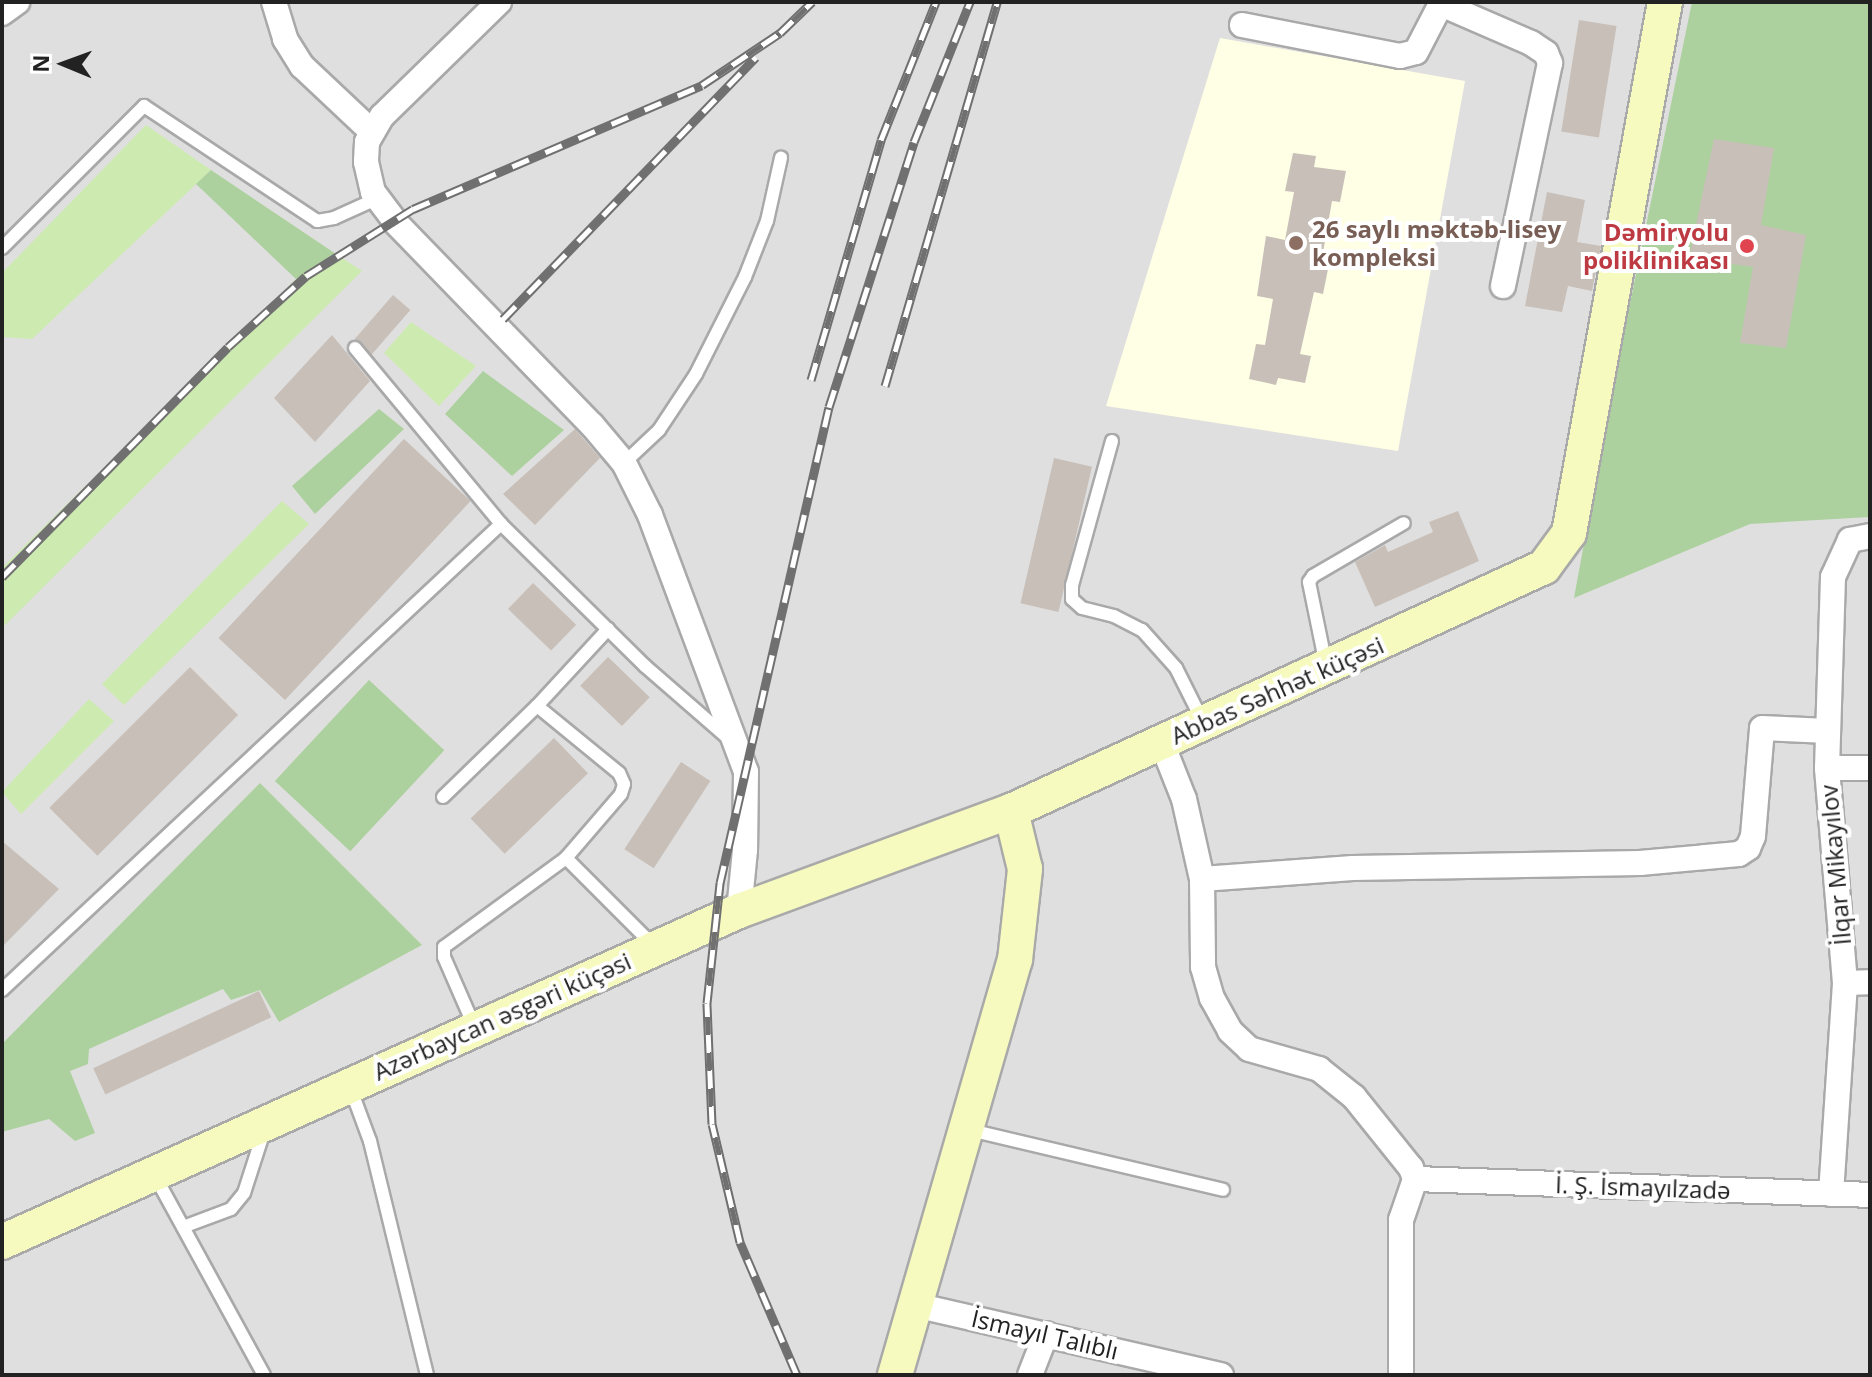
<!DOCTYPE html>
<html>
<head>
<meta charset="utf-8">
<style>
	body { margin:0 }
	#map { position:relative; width:1872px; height:1377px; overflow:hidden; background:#f2efe9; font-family:"Open Sans",sans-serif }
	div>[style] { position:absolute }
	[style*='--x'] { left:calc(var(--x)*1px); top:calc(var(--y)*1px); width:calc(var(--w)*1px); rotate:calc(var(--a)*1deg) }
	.residential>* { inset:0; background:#e0dfdf; transform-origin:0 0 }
	.education>* { inset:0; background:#ffffe5 }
	.grass>* { inset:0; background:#cdebb0 }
	.forest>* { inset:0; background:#add19e; transform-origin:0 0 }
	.building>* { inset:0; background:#c7bfb8; transform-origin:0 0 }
	.roads { filter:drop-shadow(2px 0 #a9a9a9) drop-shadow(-2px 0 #a9a9a9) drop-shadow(0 2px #a9a9a9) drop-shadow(0 -2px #a9a9a9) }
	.lane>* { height:12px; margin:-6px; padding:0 6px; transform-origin:6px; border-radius:6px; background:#fff }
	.street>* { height:24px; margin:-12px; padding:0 12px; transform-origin:12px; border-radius:12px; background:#fff }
	.secondary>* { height:34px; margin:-17px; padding:0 17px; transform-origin:17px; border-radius:17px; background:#f7fabf }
	.rail>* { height:9px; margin-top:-4.5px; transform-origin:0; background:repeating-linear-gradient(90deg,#fff 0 18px,#707070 0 36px); box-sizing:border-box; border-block:2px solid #707070 }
	.dots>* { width:22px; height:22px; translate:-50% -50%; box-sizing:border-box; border:4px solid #fff; border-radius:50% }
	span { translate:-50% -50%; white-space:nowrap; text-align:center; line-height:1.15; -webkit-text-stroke:8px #fff; paint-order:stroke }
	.education-label { font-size:24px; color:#785e54; font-weight:700 }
	.left { translate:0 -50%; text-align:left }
	.health-label { font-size:24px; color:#be3a42; font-weight:700 }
	.right { translate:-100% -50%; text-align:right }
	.street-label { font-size:24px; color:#222 }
	.frame { position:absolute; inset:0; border:4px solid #222; pointer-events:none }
	.north { position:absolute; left:24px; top:24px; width:80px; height:80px; -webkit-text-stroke:6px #fff; paint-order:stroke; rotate:271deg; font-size:22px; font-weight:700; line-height:32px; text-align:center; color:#222 }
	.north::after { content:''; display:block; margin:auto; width:28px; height:36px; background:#222; clip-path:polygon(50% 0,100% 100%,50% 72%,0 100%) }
</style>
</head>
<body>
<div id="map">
	<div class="residential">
		<i style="left:2px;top:2px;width:1868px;height:1373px"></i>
	</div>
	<div class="education">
		<i style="clip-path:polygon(1220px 38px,1465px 81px,1398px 451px,1106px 406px)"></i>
	</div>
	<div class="grass">
		<i style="clip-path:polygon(146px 125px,211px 170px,32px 339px,2px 337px,2px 273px)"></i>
		<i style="clip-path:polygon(339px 256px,362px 271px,2px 628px,2px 568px,296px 279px)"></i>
		<i style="clip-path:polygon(411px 322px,476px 366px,439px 406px,384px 353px)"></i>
		<i style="clip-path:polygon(282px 501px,309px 524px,124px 705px,102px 684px)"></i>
		<i style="clip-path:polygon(89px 699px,114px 721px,21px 814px,2px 792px)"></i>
	</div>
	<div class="forest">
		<i style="clip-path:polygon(1692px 2px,1870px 2px,1870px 517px,1750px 524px,1574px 598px,1612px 391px)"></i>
		<i style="clip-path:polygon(211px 170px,339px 256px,296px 279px,196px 184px)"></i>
		<i style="clip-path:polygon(483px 371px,564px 430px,512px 476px,445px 414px)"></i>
		<i style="clip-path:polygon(379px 409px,404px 429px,315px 514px,292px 486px)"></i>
		<i style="left:369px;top:680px;width:103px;height:138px;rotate:43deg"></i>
		<i style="clip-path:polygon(260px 783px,422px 945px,279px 1022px,260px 990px,231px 1000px,223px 989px,89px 1049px,88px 1064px,70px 1071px,95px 1133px,75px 1141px,49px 1119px,2px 1132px,2px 1044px)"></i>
	</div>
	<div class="building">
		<i style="left:1579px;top:20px;width:38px;height:113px;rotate:9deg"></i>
		<i style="clip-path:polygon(1714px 139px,1774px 148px,1761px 225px,1806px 235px,1786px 348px,1740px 343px,1753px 267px,1689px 258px)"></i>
		<i style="clip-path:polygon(1293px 153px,1316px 156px,1314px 167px,1346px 171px,1340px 202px,1332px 201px,1322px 258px,1330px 259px,1323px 294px,1314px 292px,1300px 354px,1311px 356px,1305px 383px,1278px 378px,1276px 385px,1249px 379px,1256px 344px,1265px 345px,1273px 299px,1257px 296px,1266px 236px,1285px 240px,1294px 192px,1285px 191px)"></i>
		<i style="clip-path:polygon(1547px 192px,1585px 200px,1577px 242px,1601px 246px,1592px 291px,1568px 286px,1562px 312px,1525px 306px)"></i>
		<i style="left:393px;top:295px;width:23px;height:59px;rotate:41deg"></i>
		<i style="clip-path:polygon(332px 335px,370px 381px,315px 442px,274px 398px)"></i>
		<i style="clip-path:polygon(575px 429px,600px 458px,535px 525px,503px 494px)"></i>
		<i style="left:404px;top:439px;width:91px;height:272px;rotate:43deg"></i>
		<i style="left:1054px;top:458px;width:39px;height:149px;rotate:13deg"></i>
		<i style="clip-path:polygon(1458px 511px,1479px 561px,1375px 607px,1355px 562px,1385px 545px,1388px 552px,1433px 532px,1429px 522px)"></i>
		<i style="left:533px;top:583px;width:60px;height:36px;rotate:44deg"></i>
		<i style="left:608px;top:657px;width:58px;height:40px;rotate:44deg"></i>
		<i style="left:190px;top:667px;width:68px;height:199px;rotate:45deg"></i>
		<i style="left:554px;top:738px;width:49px;height:116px;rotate:46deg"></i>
		<i style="left:681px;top:762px;width:35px;height:104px;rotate:33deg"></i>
		<i style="clip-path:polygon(2px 841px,59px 889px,2px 947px)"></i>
		<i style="left:259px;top:991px;width:29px;height:183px;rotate:65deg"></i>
	</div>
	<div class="roads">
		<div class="lane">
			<i style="--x:2;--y:248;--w:201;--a:-45"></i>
			<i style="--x:144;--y:106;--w:208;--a:33.6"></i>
			<i style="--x:317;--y:221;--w:17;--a:-10"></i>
			<i style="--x:334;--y:218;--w:48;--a:-24.4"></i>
			<i style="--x:355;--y:348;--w:229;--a:50.3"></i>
			<i style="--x:501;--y:524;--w:202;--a:44.6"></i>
			<i style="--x:645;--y:666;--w:111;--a:41"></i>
			<i style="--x:1112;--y:441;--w:149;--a:105.5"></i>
			<i style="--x:1072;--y:585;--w:14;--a:90"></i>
			<i style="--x:1072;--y:599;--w:13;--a:42"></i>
			<i style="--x:1082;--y:608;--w:33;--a:14"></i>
			<i style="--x:1114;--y:616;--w:31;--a:27"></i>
			<i style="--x:1142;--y:630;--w:51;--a:48.2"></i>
			<i style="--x:1176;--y:668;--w:58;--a:63.4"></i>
			<i style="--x:624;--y:463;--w:48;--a:-43.3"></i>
			<i style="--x:659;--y:430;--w:67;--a:-56.5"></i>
			<i style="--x:696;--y:374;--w:109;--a:-63.2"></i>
			<i style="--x:745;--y:277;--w:60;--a:-68.6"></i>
			<i style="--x:767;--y:221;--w:65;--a:-77.5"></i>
			<i style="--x:1326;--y:665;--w:85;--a:-101.6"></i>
			<i style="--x:1309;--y:582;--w:7;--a:-56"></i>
			<i style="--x:1313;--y:576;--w:105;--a:-30.2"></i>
			<i style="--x:443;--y:797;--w:131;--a:-44.1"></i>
			<i style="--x:566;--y:858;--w:124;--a:45"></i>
			<i style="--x:2;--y:990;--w:683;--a:-43.04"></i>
			<i style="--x:475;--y:1028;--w:77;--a:-113.6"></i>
			<i style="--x:444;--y:957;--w:10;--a:-90"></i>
			<i style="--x:444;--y:947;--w:151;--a:-36.1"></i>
			<i style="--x:566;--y:858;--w:84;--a:-49.3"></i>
			<i style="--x:621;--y:794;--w:10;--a:-73"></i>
			<i style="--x:624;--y:784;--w:12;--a:-114"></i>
			<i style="--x:619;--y:773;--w:106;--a:-140.7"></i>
			<i style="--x:537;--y:706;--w:105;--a:-47.3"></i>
			<i style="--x:350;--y:1087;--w:58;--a:69.7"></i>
			<i style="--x:370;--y:1141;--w:241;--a:76.3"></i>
			<i style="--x:970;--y:1130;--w:260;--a:13.3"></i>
			<i style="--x:155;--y:1176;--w:227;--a:61.3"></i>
			<i style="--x:183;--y:1227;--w:51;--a:-20.6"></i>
			<i style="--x:231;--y:1209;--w:21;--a:-51"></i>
			<i style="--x:244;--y:1193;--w:65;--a:-72.1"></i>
		</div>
		<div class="street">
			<i style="--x:274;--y:2;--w:39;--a:73"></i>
			<i style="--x:285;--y:39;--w:32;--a:58"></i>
			<i style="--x:302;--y:66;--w:96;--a:43.3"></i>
			<i style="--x:499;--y:2;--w:163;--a:135.7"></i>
			<i style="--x:382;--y:116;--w:30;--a:120"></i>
			<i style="--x:367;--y:142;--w:20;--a:93"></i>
			<i style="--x:366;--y:162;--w:31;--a:77"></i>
			<i style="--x:373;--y:192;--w:39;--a:53"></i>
			<i style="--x:396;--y:223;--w:281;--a:45.9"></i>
			<i style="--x:592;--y:425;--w:50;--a:49.9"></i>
			<i style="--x:624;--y:463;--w:58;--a:63.4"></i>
			<i style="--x:650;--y:515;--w:274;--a:69.5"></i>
			<i style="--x:746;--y:772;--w:78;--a:90.7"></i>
			<i style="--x:745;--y:850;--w:61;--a:95.6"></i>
			<i style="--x:1441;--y:4;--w:98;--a:23.4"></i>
			<i style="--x:1531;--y:43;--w:18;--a:34"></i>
			<i style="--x:1546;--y:53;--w:11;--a:68"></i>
			<i style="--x:1550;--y:63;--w:228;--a:101.9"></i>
			<i style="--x:2;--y:13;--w:19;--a:-36"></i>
			<i style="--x:1242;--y:25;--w:161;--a:11.1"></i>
			<i style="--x:1400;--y:56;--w:16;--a:-14"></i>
			<i style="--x:1416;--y:52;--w:56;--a:-62.5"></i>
			<i style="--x:1161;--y:741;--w:62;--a:68.4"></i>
			<i style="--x:1184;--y:799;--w:82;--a:77.3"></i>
			<i style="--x:1202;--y:879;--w:88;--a:89.3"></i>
			<i style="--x:1203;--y:967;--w:32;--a:74"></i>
			<i style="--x:1212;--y:998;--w:38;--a:61"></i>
			<i style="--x:1230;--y:1031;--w:26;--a:43"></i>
			<i style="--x:1249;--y:1049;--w:73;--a:15.9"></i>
			<i style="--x:1319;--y:1069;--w:45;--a:38.7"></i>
			<i style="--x:1354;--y:1097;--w:91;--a:51.2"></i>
			<i style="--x:1411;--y:1168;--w:12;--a:70"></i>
			<i style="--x:1827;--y:768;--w:43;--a:0"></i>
			<i style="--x:1202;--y:879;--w:151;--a:-4.2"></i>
			<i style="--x:1353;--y:868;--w:287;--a:-1"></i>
			<i style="--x:1640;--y:863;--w:99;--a:-5.2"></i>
			<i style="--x:1739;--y:854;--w:11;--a:-34"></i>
			<i style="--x:1748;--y:848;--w:13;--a:-67"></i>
			<i style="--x:1753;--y:836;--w:108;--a:-85.2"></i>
			<i style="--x:1762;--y:728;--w:66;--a:2.6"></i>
			<i style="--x:1845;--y:983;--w:25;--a:-2"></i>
			<i style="--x:1415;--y:1179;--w:455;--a:2"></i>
			<i style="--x:1831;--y:1194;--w:211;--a:-86.2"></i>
			<i style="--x:1845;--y:983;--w:216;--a:-94.8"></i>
			<i style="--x:1827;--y:768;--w:191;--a:-88.2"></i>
			<i style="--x:1833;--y:577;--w:41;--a:-65.3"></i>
			<i style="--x:1850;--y:540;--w:20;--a:-11"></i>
			<i style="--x:915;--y:1305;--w:314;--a:12.9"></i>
			<i style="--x:1030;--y:1375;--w:44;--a:-68.7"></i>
			<i style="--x:1401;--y:1375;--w:155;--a:-90"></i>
			<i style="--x:1401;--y:1220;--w:43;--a:-71.1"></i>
		</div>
		<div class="secondary">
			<i style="--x:2;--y:1242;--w:808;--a:-24.19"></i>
			<i style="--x:739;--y:911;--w:290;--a:-20.2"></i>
			<i style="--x:1011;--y:811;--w:586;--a:-24.6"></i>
			<i style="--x:1544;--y:567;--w:42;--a:-53.7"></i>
			<i style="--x:1569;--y:533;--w:540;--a:-79.75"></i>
			<i style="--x:895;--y:1375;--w:432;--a:-73.9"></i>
			<i style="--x:1015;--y:960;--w:92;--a:-83.7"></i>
			<i style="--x:1025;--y:869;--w:60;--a:-103.6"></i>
		</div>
	</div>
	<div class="rail">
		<i style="--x:503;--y:319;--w:364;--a:-46"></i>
		<i style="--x:811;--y:380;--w:250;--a:-73.7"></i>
		<i style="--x:881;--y:140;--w:149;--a:-68.3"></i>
		<i style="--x:885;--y:386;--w:400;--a:-73.7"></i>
		<i style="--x:2;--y:577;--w:322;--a:-45.5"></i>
		<i style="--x:228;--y:347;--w:105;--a:-42.3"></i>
		<i style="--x:306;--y:276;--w:126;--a:-32.1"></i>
		<i style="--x:413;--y:209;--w:314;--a:-23.2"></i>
		<i style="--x:702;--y:85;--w:94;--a:-33.7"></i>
		<i style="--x:780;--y:33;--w:45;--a:-44.1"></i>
		<i style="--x:797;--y:1375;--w:145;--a:-113.2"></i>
		<i style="--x:740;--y:1242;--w:121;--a:-103.3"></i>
		<i style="--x:712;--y:1124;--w:121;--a:-92.4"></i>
		<i style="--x:707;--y:1003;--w:121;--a:-83.8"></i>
		<i style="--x:720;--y:883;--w:488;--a:-77.1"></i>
		<i style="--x:829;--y:407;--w:278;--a:-72.2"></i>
		<i style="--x:914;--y:142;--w:151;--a:-68.2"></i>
	</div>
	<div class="dots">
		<i style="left:1296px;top:243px;background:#8d6e63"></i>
		<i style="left:1747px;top:246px;background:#e0444e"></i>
	</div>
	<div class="education-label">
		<span class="left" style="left:1312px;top:243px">26 saylı məktəb-lisey<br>kompleksi</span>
	</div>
	<div class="health-label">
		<span class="right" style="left:1729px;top:246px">Dəmiryolu<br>poliklinikası</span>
	</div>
	<div class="street-label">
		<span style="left:1277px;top:690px;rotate:-24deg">Abbas Səhhət küçəsi</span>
		<span style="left:1835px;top:865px;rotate:-95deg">İlqar Mikayılov</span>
		<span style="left:502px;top:1016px;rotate:-24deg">Azərbaycan əsgəri küçəsi</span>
		<span style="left:1643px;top:1187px;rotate:2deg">İ. Ş. İsmayılzadə</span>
		<span style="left:1045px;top:1334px;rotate:13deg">İsmayıl Talıblı</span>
	</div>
	<div class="frame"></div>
	<div class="north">N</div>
</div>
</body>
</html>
